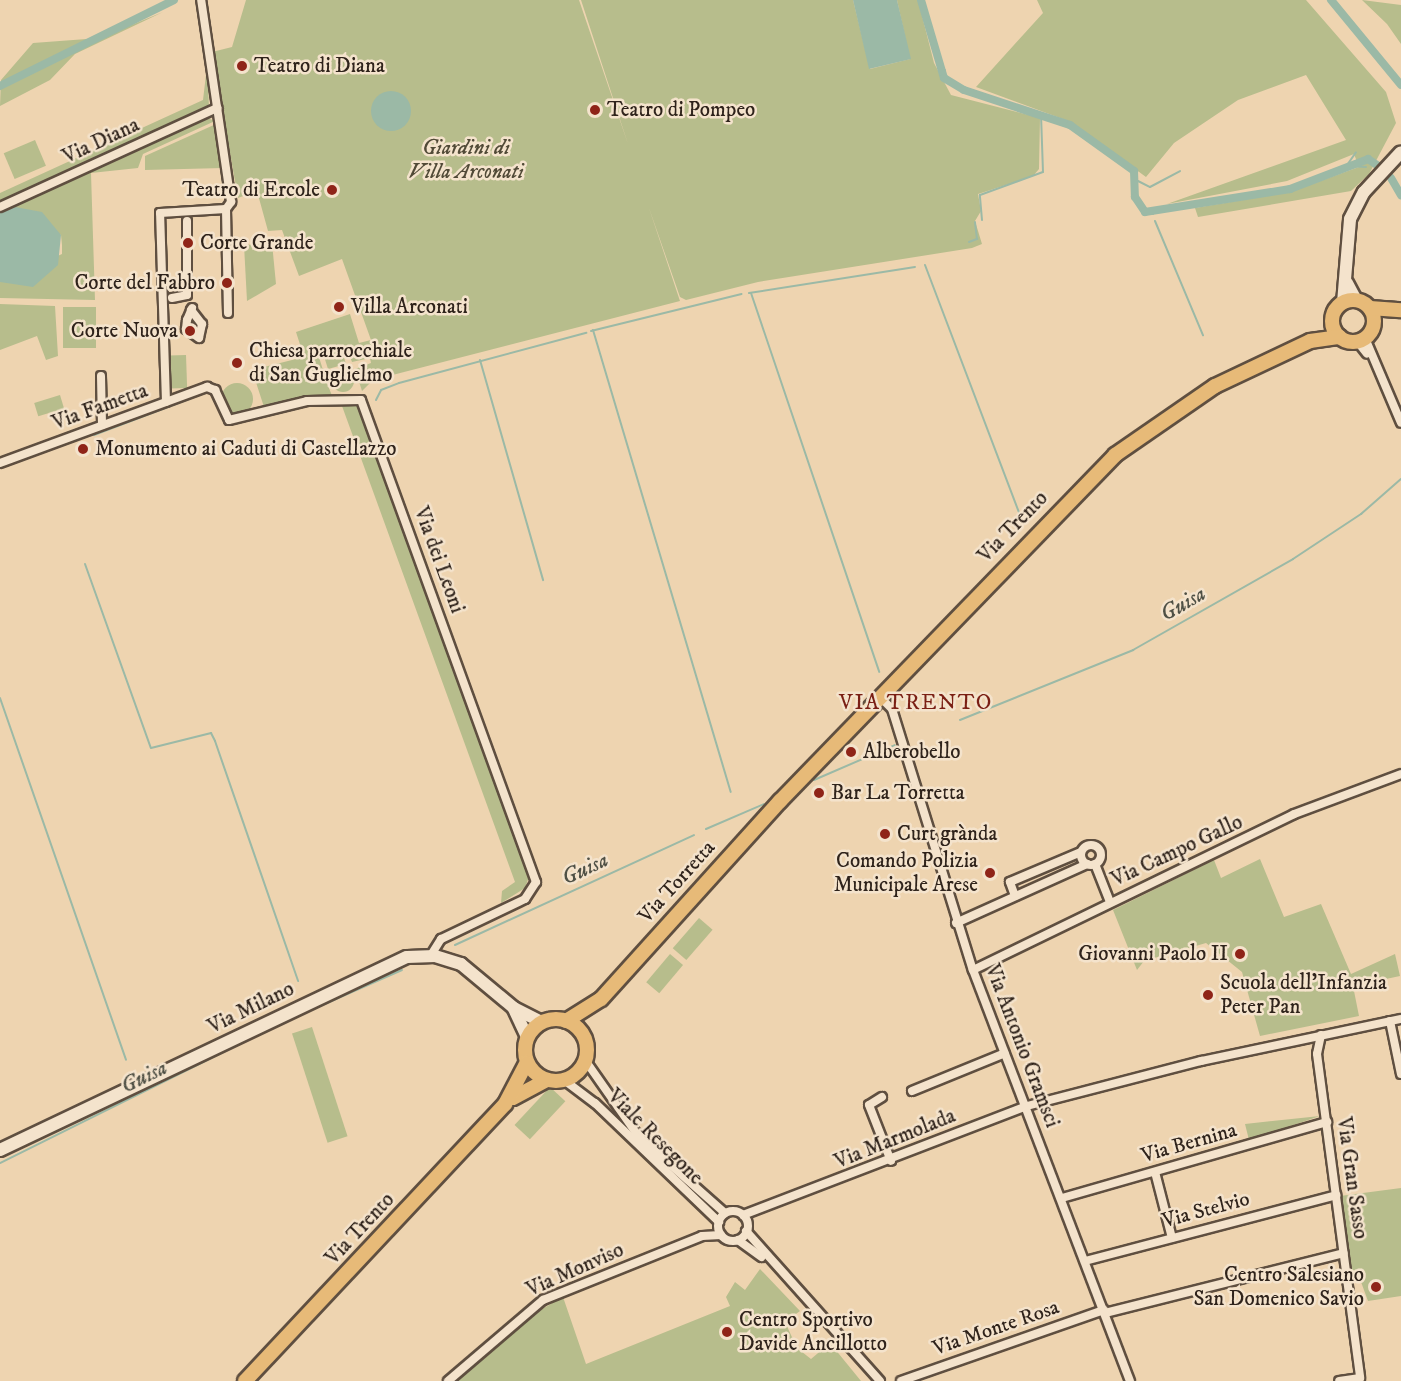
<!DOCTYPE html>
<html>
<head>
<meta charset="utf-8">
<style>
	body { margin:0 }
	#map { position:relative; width:1401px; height:1381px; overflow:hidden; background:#eed4b0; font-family:"IM FELL DW Pica",serif }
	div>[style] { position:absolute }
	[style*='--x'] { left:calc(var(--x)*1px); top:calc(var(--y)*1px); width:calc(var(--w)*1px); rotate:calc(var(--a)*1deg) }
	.green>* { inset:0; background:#b7bd8c; transform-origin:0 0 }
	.round { border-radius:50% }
	.water>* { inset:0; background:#9bb9a6 }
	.stream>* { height:2px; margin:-1px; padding:0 1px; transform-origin:1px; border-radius:1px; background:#9bb9a6 }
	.canal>* { height:8px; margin:-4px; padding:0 4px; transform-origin:4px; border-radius:4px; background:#9bb9a6 }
	.roads { filter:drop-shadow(2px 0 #5f4f40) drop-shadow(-2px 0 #5f4f40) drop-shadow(0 2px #5f4f40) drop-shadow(0 -2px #5f4f40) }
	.street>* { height:8px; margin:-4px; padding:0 4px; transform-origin:4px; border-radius:4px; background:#f4e3cc }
	.street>.ring { margin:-4px; padding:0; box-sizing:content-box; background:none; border:8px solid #f4e3cc; border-radius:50% }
	.secondary>* { height:12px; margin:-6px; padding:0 6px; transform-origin:6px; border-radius:6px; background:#f4e3cc }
	.primary>* { height:14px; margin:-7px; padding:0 7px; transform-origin:7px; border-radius:7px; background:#e7ba78 }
	.primary>.ring { margin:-7px; padding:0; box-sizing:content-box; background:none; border:14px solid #e7ba78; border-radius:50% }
	.dots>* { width:16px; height:16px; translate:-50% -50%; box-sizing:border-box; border:3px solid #f4e3cc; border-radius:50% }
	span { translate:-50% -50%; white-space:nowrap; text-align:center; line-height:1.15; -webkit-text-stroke:5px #f4e3cc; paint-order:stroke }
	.poi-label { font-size:21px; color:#2f231b }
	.left { translate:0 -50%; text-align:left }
	.right { translate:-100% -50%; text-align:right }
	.street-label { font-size:21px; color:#2f231b }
	.park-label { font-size:21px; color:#514a37; font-style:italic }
	.water-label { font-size:22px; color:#4f5045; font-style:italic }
	.neighbourhood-label { font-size:22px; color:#7a1f14; letter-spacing:1.5px }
</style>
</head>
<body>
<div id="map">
	<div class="green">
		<i style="clip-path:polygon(246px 0,579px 0,628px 144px,581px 0,853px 0,870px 69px,910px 59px,897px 0,918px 0,934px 63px,951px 95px,1040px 118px,1039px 169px,1033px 176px,978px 194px,981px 211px,975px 221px,982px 244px,972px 248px,758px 282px,686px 300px,680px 297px,649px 208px,680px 301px,373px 380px,362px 391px,355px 369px,371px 363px,370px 358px,352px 362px,346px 346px,341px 348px,346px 364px,328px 369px,323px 353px,318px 354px,323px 370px,305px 375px,324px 376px,333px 398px,315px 395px,264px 407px,252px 370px,304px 357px,296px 332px,350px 314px,359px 343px,371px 340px,342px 259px,299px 276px,282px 230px,268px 231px,257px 191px,238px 198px,212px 52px,232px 47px)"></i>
		<i style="clip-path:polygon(1037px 0,1306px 0,1386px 92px,1396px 123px,1369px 174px,1351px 191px,1198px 217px,1195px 208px,1290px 192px,1359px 167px,1354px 154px,1287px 181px,1167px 204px,1346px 140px,1306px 75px,1238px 100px,1174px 143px,1146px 177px,1071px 122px,976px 87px,1043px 13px)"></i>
		<i style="clip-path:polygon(1362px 0,1401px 5px,1401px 44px,1387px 24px)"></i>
		<i style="clip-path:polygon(163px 12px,75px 54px,50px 80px,0 106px,1px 80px,33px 43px,100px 38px)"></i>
		<i style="clip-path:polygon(207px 66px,209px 107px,0 204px,0 193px,203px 100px)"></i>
		<i style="clip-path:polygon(205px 117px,215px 121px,143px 154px,138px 168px,91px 173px,95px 300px,0 298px,0 282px,62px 254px,62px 245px,61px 235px,0 209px)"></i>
		<i style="clip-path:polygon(216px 124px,223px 168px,145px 170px,145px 156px)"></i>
		<i style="left:35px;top:140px;width:28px;height:34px;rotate:67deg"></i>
		<i style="clip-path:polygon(272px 243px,276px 284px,247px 301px,244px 245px)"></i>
		<i style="clip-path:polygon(0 304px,55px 306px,58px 356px,46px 360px,37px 336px,0 350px)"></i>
		<i style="left:63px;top:307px;width:33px;height:41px"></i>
		<i style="left:186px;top:355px;width:33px;height:17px;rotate:88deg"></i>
		<i class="round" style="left:332px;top:370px;width:22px;height:22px"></i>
		<i class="round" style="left:221px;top:383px;width:32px;height:32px"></i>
		<i style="left:60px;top:395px;width:14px;height:27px;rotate:73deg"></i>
		<i style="clip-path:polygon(360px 402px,530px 874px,525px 888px,501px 903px,502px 891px,515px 882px,342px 406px)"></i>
		<i style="clip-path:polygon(1260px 859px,1284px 917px,1321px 904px,1351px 974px,1395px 954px,1400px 976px,1353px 986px,1359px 1016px,1260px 1036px,1242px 972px,1206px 943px,1144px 961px,1137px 970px,1113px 910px,1214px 860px,1221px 878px)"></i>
		<i style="left:699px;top:918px;width:18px;height:40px;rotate:41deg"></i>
		<i style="left:670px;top:954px;width:17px;height:37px;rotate:40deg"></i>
		<i style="left:312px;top:1027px;width:115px;height:21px;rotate:72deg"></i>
		<i style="left:550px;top:1087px;width:21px;height:52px;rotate:43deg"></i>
		<i style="clip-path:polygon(1320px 1116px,1249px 1140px,1245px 1124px)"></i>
		<i style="clip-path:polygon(1401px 1188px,1401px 1296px,1368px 1301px,1357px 1271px,1349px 1272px,1340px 1196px)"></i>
		<i style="clip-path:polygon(760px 1269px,800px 1311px,785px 1322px,797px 1348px,811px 1359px,830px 1343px,861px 1381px,456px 1381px,528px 1317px,563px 1297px,586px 1364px,730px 1306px,726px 1297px,735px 1282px,745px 1290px)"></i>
	</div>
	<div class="water">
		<i style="clip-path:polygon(853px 0,897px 0,911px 59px,869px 69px)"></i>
		<i class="round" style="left:371px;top:91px;width:40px;height:40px"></i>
		<i style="clip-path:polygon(15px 207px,42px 212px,61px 235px,58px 265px,33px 287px,0 282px,0 213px)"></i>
	</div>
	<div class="stream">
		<i style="--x:172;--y:0;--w:1;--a:90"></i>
		<i style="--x:940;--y:71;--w:5;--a:-11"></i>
		<i style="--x:1349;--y:166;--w:17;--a:3"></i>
		<i style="--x:1345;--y:168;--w:19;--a:-55"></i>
		<i style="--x:1138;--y:181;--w:13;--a:27"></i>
		<i style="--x:1150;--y:187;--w:34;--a:-28"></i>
		<i style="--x:1153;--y:212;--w:2;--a:90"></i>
		<i style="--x:982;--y:220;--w:25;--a:-95"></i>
		<i style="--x:980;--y:195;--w:67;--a:-20.1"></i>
		<i style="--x:1043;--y:172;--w:57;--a:-92"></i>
		<i style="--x:1155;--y:221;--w:124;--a:67.2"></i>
		<i style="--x:969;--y:242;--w:9;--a:-21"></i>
		<i style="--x:977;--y:239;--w:17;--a:-97"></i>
		<i style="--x:925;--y:265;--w:276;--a:69.2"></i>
		<i style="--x:749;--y:293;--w:168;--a:-8.9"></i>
		<i style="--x:751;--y:293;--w:400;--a:71.3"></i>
		<i style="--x:593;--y:330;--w:482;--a:73.4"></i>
		<i style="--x:591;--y:331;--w:155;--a:-13.8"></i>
		<i style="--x:480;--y:360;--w:229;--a:74"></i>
		<i style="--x:376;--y:400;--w:11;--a:-63"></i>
		<i style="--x:381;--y:390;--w:19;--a:-21"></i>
		<i style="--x:399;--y:383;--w:194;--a:-15"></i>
		<i style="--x:94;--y:435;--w:119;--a:-20.7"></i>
		<i style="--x:85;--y:564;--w:195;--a:70.3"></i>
		<i style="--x:151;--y:748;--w:62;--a:-14"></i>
		<i style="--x:211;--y:733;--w:9;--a:63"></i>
		<i style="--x:215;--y:741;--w:254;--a:70.9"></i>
		<i style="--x:0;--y:698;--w:383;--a:70.8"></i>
		<i style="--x:960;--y:720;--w:187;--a:-22"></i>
		<i style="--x:1133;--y:650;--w:184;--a:-29.6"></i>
		<i style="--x:1293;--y:559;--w:82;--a:-33.5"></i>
		<i style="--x:1361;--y:514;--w:53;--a:-41.2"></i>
		<i style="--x:814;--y:780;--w:88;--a:-23.4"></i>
		<i style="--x:706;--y:829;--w:63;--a:-23.3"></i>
		<i style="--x:455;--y:945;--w:263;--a:-24.7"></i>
		<i style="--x:304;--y:1013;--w:107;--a:-23.7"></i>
		<i style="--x:0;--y:1163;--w:333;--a:-26.4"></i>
	</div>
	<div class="canal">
		<i style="--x:921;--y:0;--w:81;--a:73.6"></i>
		<i style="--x:944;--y:78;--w:23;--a:31"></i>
		<i style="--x:964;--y:90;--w:112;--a:18.3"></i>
		<i style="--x:1070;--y:125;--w:79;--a:35.7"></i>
		<i style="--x:1134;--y:171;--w:26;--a:88"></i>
		<i style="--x:1135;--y:197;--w:18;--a:56"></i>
		<i style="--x:1145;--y:212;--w:147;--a:-9"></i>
		<i style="--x:1290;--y:189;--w:84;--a:-21"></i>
		<i style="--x:1368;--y:159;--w:11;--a:34"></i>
		<i style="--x:1331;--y:0;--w:110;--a:50.5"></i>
		<i style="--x:0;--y:86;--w:194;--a:-26.3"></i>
		<i style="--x:1391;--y:178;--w:20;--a:60"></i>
	</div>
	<div class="roads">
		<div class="street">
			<i style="--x:0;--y:207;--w:239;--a:-24.5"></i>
			<i style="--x:226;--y:209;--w:104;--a:88.9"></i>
			<i style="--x:172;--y:298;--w:15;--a:-11"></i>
			<i style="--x:187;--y:295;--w:74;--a:-90"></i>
			<i style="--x:191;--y:310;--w:18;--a:52"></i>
			<i style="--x:202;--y:324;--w:14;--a:102"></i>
			<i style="--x:199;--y:338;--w:16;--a:-145"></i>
			<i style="--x:186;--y:329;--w:9;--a:-84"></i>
			<i style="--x:187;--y:320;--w:13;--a:-67"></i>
			<i style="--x:1365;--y:338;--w:92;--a:67"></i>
			<i style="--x:1357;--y:341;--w:16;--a:52"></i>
			<i style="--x:101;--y:376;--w:49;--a:88.8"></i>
			<i style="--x:166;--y:402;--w:189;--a:-91.8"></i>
			<i style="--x:160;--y:213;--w:66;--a:-3.5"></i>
			<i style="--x:226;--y:209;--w:9;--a:-54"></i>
			<i style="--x:231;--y:202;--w:204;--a:-98.4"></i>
			<i style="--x:0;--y:463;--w:221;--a:-20.2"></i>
			<i style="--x:207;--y:387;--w:9;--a:21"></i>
			<i style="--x:215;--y:390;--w:33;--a:65"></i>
			<i style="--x:229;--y:420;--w:80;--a:-13.7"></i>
			<i style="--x:307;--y:401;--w:54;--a:-1.1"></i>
			<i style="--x:361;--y:400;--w:513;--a:70.05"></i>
			<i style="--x:536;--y:882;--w:20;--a:123"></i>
			<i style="--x:525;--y:899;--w:93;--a:154.5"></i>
			<i style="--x:441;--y:939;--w:19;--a:122"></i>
			<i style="--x:879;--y:696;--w:18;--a:45"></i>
			<i style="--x:892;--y:709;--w:273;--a:72.8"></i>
			<i style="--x:973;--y:970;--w:440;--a:69.1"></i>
			<i class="ring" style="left:1081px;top:845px;width:12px;height:12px"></i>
			<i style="--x:1095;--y:864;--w:41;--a:68.5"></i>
			<i style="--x:1015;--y:896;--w:15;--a:-110"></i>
			<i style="--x:1010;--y:882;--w:77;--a:-22.9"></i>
			<i style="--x:956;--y:923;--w:144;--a:-24.2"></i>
			<i style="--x:973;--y:970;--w:357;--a:-25.9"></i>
			<i style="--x:1294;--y:814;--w:114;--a:-20.5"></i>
			<i style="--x:1390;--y:1021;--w:54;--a:78.3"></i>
			<i style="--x:1321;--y:1035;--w:19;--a:102"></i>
			<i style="--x:1317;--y:1054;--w:327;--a:82.4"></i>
			<i style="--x:1360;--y:1378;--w:21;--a:172"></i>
			<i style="--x:585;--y:1060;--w:94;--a:55"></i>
			<i style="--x:639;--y:1137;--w:115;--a:41.5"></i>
			<i style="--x:564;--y:1080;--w:39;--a:37"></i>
			<i style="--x:595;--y:1103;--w:172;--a:43.8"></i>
			<i style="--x:912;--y:1091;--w:100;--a:-22.2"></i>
			<i style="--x:882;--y:1097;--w:15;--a:148"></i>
			<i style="--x:869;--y:1105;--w:60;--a:68.6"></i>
			<i style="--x:1155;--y:1172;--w:68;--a:75.6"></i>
			<i style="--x:1062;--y:1198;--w:276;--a:-16"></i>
			<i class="ring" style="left:718px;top:1211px;width:22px;height:22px"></i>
			<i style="--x:743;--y:1215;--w:304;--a:-21"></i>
			<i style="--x:1027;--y:1106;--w:180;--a:-14.5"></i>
			<i style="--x:1201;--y:1061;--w:204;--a:-11.9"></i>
			<i style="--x:746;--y:1231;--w:201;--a:48.2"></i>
			<i style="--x:738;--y:1240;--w:29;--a:36"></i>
			<i style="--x:1085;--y:1261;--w:260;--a:-14.7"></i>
			<i style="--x:1105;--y:1313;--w:246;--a:-14.1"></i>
			<i style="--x:448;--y:1381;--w:125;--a:-40.5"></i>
			<i style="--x:543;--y:1300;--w:171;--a:-21.9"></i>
			<i style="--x:702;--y:1236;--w:19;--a:-3"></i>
			<i style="--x:901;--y:1381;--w:215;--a:-19.3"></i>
		</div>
		<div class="secondary">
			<i style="--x:1347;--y:283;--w:19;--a:62"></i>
			<i style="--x:1343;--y:303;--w:84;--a:-85.2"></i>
			<i style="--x:1350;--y:219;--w:30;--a:-63"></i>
			<i style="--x:1364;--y:192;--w:54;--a:-47.2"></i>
			<i style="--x:514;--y:1009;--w:31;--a:65"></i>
			<i style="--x:0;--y:1150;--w:450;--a:-25.4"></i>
			<i style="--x:407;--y:957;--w:28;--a:-2"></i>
			<i style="--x:435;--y:956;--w:27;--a:17"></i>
			<i style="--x:461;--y:964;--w:69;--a:39.7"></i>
			<i style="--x:514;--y:1008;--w:31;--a:27"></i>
		</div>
		<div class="primary">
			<i class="ring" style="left:1332px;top:300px;width:28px;height:28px"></i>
			<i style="--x:1370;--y:308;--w:31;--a:4"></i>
			<i class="ring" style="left:525px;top:1019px;width:48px;height:48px"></i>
			<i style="--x:566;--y:1021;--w:41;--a:-32.2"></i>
			<i style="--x:601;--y:999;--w:267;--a:-47.9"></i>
			<i style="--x:780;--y:801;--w:482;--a:-45.9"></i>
			<i style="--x:1115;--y:455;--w:121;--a:-34.6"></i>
			<i style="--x:1215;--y:386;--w:105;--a:-25.3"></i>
			<i style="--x:1310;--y:341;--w:30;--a:-8"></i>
			<i style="--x:513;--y:1098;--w:38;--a:-28"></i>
			<i style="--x:245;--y:1381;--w:380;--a:-46.8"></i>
			<i style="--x:505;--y:1104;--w:47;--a:-62.4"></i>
		</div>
	</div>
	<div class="dots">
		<i style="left:242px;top:66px;background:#8f2418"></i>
		<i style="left:595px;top:110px;background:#8f2418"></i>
		<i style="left:332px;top:190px;background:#8f2418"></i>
		<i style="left:188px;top:243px;background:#8f2418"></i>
		<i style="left:227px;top:283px;background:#8f2418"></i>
		<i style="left:339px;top:307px;background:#8f2418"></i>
		<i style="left:190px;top:331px;background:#8f2418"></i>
		<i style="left:237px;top:363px;background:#8f2418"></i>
		<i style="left:83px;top:449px;background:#8f2418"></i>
		<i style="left:851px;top:752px;background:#8f2418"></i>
		<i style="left:819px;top:793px;background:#8f2418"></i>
		<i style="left:885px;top:834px;background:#8f2418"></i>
		<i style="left:990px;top:873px;background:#8f2418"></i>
		<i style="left:1240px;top:954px;background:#8f2418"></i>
		<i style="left:1208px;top:995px;background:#8f2418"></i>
		<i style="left:1376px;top:1287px;background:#8f2418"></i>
		<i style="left:727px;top:1332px;background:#8f2418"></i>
	</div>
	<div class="poi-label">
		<span class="left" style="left:254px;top:66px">Teatro di Diana</span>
		<span class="left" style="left:607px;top:110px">Teatro di Pompeo</span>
		<span class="right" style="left:320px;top:190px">Teatro di Ercole</span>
		<span class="left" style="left:200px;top:243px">Corte Grande</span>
		<span class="right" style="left:215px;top:283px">Corte del Fabbro</span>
		<span class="left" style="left:351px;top:307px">Villa Arconati</span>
		<span class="right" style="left:178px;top:331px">Corte Nuova</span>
		<span class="left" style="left:249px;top:363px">Chiesa parrocchiale<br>di San Guglielmo</span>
		<span class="left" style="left:95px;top:449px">Monumento ai Caduti di Castellazzo</span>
		<span class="left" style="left:863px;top:752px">Alberobello</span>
		<span class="left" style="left:831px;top:793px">Bar La Torretta</span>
		<span class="left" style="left:897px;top:834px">Curt grànda</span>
		<span class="right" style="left:978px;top:873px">Comando Polizia<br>Municipale Arese</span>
		<span class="right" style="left:1228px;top:954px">Giovanni Paolo II</span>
		<span class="left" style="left:1220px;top:995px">Scuola dell'Infanzia<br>Peter Pan</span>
		<span class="right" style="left:1364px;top:1287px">Centro Salesiano<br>San Domenico Savio</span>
		<span class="left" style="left:739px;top:1332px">Centro Sportivo<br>Davide Ancillotto</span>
	</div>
	<div class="street-label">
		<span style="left:101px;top:141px;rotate:-25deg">Via Diana</span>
		<span style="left:100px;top:407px;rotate:-20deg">Via Fametta</span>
		<span style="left:1013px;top:527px;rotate:-46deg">Via Trento</span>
		<span style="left:439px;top:560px;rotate:70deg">Via dei Leoni</span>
		<span style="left:1177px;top:851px;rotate:-25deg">Via Campo Gallo</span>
		<span style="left:677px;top:882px;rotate:-48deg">Via Torretta</span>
		<span style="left:251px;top:1008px;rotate:-26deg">Via Milano</span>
		<span style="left:1022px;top:1046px;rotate:69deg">Via Antonio Gramsci</span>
		<span style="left:655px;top:1137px;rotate:45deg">Viale Resegone</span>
		<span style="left:895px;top:1139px;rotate:-22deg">Via Marmolada</span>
		<span style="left:1189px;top:1143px;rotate:-16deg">Via Bernina</span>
		<span style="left:1352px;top:1178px;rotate:82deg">Via Gran Sasso</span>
		<span style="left:1206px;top:1210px;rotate:-15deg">Via Stelvio</span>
		<span style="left:360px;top:1229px;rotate:-47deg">Via Trento</span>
		<span style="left:575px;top:1270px;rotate:-24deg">Via Monviso</span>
		<span style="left:996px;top:1328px;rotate:-19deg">Via Monte Rosa</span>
	</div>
	<div class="park-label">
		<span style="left:466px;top:160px">Giardini di<br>Villa Arconati</span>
	</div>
	<div class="water-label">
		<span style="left:1183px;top:604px;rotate:-30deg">Guisa</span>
		<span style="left:585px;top:869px;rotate:-25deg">Guisa</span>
		<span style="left:144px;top:1077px;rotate:-26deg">Guisa</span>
	</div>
	<div class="neighbourhood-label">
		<span style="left:916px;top:703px">VIA TRENTO</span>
	</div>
</div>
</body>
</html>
